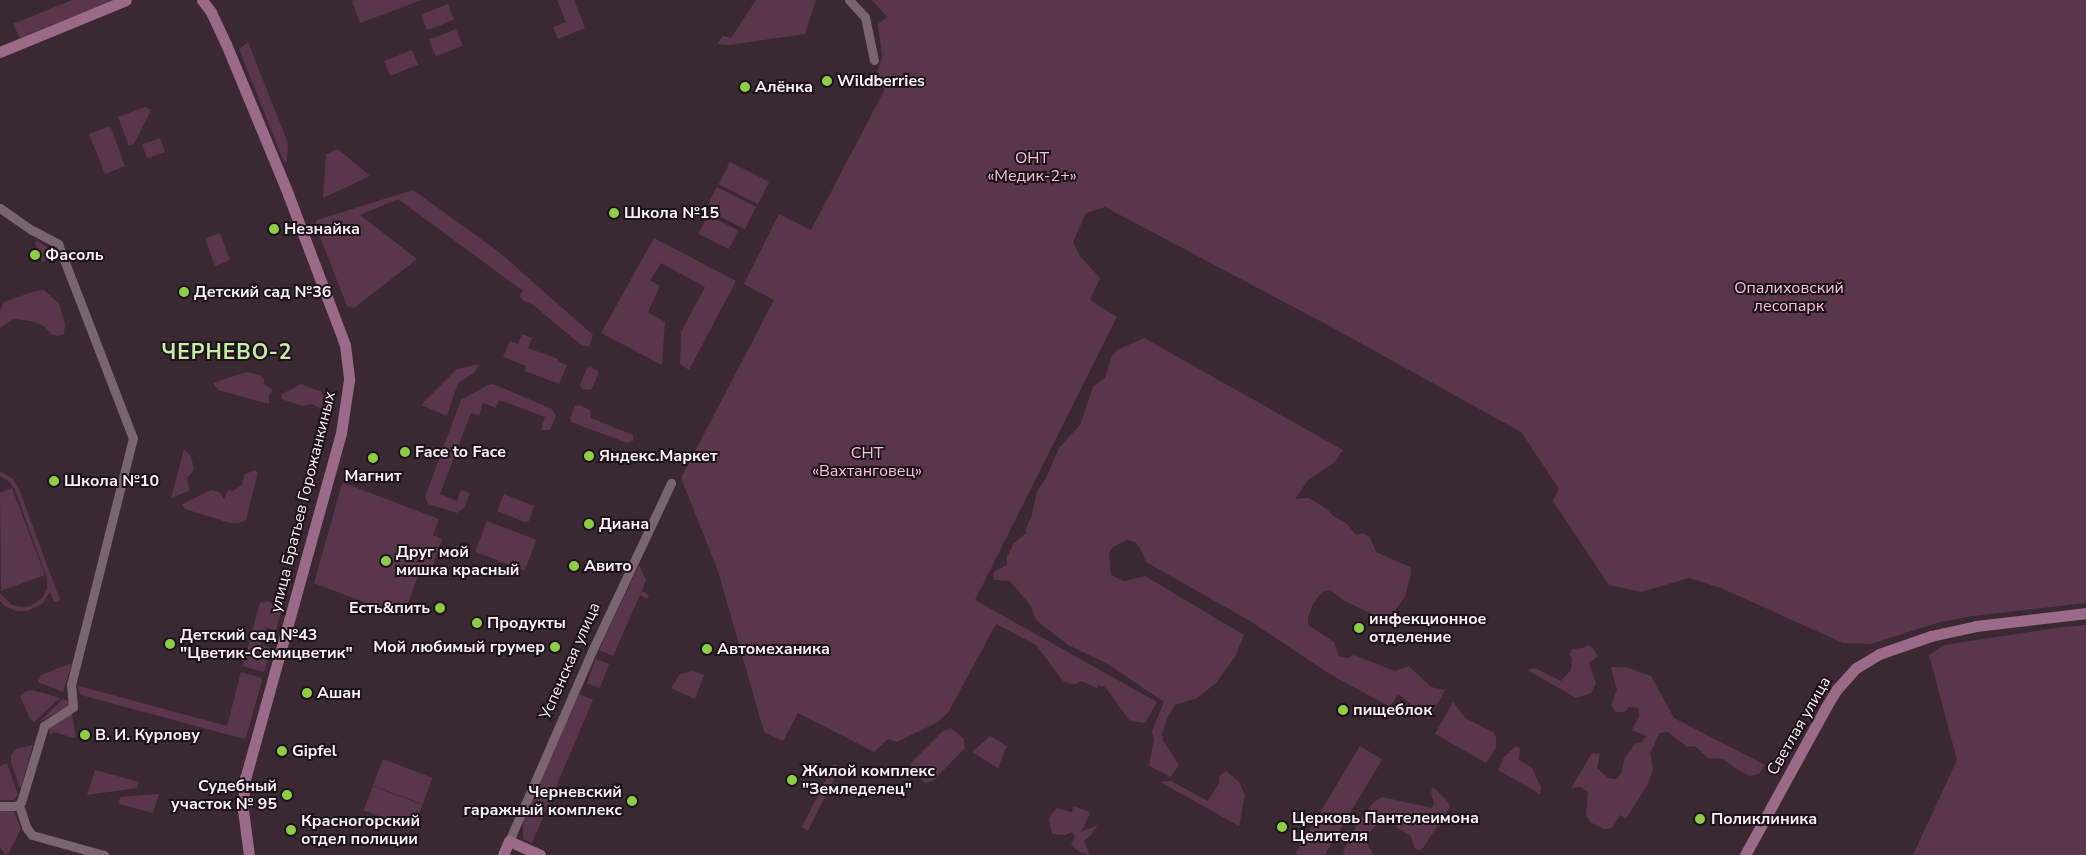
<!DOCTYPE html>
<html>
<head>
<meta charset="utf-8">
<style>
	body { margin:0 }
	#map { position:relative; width:2086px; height:855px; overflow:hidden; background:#3a2833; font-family:"Nunito Sans",sans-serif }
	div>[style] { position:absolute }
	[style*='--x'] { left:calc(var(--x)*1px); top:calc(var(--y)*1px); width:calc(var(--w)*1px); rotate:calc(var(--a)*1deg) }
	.green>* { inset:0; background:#5a364c; transform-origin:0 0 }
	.street>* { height:9px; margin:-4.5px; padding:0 4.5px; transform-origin:4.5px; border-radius:4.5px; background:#796470 }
	.secondary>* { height:11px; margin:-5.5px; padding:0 5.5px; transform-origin:5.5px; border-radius:5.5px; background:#9a6a88 }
	.dots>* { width:14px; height:14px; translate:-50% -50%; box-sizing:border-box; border:2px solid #1c1419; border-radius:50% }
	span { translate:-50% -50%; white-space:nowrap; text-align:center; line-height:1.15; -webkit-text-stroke:4px #1c1419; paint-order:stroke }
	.poi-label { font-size:16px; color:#fcf0f7; font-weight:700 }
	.left { translate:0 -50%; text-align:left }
	.right { translate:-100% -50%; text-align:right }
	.park-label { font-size:16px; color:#f5c0df }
	.street-label { font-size:16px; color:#fcf0f7 }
	.district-label { font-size:21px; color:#c8eda7; font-weight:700; letter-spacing:1px }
</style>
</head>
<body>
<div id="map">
	<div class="green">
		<i style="clip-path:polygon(72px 0,114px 0,20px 38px,13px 24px)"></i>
		<i style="clip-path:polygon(355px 0,422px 0,360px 23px,352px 1px)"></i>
		<i style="clip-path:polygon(557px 0,574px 0,585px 28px,558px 39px,553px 27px,566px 22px)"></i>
		<i style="clip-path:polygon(756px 0,816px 0,805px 34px,730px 45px,717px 44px,723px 36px,731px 38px)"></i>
		<i style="clip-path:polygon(872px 0,2086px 0,2086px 603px,1973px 616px,1940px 622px,1871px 644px,1843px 643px,1721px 588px,1689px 578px,1641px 592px,1609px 585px,1553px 501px,1559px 489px,1521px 432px,1335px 329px,1105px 207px,1086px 213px,1073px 242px,1080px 256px,1100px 278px,1090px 300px,1117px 317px,975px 600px,1157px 702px,1145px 723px,1130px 721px,1105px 687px,1098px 685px,1097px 688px,1081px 681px,1074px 685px,1063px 681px,1036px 645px,996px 624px,948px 713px,936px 723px,897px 742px,888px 739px,874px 752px,798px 713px,783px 741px,764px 732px,718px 571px,681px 478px,774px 300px,744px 284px,779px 214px,811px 230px,885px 89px,874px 82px,882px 57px,878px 24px,887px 17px)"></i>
		<i style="left:448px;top:4px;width:17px;height:29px;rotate:69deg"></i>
		<i style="left:456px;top:29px;width:18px;height:29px;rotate:68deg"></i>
		<i style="clip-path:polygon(248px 42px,288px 143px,287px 161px,284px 162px,239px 49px)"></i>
		<i style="left:412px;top:50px;width:16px;height:30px;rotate:68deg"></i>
		<i style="clip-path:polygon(145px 107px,151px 110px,134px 144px,129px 146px,118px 117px)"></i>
		<i style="clip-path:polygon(107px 127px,111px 128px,125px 166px,105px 174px,89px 134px)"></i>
		<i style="left:160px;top:138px;width:15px;height:19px;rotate:70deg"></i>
		<i style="clip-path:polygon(338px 149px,370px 176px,323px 198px,326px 154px)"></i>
		<i style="left:730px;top:162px;width:44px;height:25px;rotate:27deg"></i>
		<i style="left:717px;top:187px;width:44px;height:25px;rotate:27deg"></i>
		<i style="clip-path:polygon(413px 190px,499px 252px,593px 335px,589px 347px,580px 344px,532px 304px,524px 301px,519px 296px,523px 291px,398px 199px,360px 215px,417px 259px,354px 308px,347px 306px,315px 224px,317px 220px)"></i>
		<i style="left:708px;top:215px;width:34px;height:21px;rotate:27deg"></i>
		<i style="left:220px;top:233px;width:29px;height:16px;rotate:70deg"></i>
		<i style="clip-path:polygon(654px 238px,736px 281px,689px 370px,680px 364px,681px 332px,705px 287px,661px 263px,650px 280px,660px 286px,648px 312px,665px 322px,662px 365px,601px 333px)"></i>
		<i style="clip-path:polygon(37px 241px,49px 248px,55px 257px,42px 262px,35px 242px)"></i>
		<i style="clip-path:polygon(44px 290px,59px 304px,65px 324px,64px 334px,58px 336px,51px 334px,44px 326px,31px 321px,14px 319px,0 328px,0 310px,4px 302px,35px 291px)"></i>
		<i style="clip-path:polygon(522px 334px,532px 338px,528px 348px,558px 359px,558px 362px,567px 365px,559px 384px,525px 371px,526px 366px,503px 357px,510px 341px,518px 344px)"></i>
		<i style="clip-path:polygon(1144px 338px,1343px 450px,1334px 463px,1308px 480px,1295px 499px,1309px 498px,1328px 510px,1333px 516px,1346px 523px,1356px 535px,1363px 533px,1370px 537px,1376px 552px,1410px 567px,1411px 574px,1405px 596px,1394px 612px,1388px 616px,1380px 618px,1343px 600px,1330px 590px,1322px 592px,1313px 604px,1308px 617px,1308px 625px,1334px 642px,1339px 656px,1347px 658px,1354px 655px,1395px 671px,1409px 666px,1431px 687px,1445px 690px,1429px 719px,1398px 694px,1390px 707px,1328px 673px,1250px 621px,1146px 562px,1140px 548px,1135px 542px,1127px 540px,1113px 547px,1109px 553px,1111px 575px,1124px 581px,1145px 576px,1244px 635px,1235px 657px,1216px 683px,1197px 698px,1175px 705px,1167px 719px,1162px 733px,1163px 740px,1179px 765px,1171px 777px,1149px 766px,1154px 739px,1152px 731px,1164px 702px,1106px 663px,1068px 645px,1036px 620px,1030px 605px,1010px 581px,994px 580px,993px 572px,1007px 565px,1007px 557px,1014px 543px,1026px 533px,1025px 530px,1032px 515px,1037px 491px,1046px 478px,1059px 448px,1080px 425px,1093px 387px,1105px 378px,1112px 356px,1117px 350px)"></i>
		<i style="clip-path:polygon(479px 364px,474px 373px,458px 383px,447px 416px,421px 405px,457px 369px)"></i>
		<i style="clip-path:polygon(590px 367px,598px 371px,598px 375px,591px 390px,582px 389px,580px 385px,587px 368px)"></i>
		<i style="clip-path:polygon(246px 372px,260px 375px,264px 379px,264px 384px,273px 390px,269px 394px,269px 404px,218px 390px,213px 383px)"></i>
		<i style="clip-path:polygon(301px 384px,322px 392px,324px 398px,322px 409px,312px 404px,302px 406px,282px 399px,282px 394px)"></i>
		<i style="clip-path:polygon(493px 384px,552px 409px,556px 416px,550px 430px,541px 430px,545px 417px,499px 400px,496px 408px,483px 403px,479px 415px,471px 413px,440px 494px,457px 501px,461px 490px,470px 493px,464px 508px,457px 513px,428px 504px,425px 497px,461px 400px,488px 385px)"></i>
		<i style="clip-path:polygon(580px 405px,590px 410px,591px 418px,633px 435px,633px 441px,627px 443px,571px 422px,570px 418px,575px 406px)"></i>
		<i style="clip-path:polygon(184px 449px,191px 456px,194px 470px,187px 478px,189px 491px,171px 498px)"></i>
		<i style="clip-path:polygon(254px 470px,258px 472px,246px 520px,239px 523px,230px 523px,185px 509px,182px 504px,211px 490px,219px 492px,224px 499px,228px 490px,233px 491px,242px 485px,244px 475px)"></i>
		<i style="clip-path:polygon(0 471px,13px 479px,19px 489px,60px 600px,54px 602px,50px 592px,42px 604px,27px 611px,16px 611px,5px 606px,0 601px,0 593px,12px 605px,22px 607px,31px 606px,43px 597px,47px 588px,47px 578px,15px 490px,10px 482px,0 476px)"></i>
		<i style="clip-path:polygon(344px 483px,439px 519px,433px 535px,442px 539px,432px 568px,422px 565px,403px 617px,314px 583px,342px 484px)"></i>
		<i style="clip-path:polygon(12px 488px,45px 575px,1px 591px,0 493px)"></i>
		<i style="clip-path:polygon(504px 494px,534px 506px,529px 521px,524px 522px,497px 511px)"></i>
		<i style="left:487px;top:521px;width:53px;height:33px;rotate:21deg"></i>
		<i style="clip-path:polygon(639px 565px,646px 580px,642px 591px,649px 595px,647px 599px,640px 595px,613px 656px,599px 650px)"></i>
		<i style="clip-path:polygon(281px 600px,284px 601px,276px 630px,266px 628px,261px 645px,271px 648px,264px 672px,243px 666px,260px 602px,265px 603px,265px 601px,279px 605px)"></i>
		<i style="clip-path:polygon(2086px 625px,2086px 855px,1913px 855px,1957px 760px,1929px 655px,1944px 645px,2055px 628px)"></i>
		<i style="clip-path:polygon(1587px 645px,1592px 647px,1598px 656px,1589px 663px,1596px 683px,1591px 693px,1576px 698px,1527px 670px,1535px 668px,1561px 681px,1571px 670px,1572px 659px,1570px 654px,1572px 649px,1583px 648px)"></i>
		<i style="left:596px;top:659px;width:14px;height:26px;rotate:21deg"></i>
		<i style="clip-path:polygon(72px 663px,63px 692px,38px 682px,41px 675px)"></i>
		<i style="clip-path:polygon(1611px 667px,1626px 667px,1651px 676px,1674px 718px,1765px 765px,1759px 774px,1750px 776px,1736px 769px,1723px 759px,1708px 758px,1695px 746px,1687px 747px,1668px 732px,1660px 733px,1650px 753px,1653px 769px,1648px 784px,1626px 819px,1620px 815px,1612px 828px,1604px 829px,1590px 822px,1586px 815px,1588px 792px,1581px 787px,1571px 788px,1592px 753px,1600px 754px,1597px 768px,1608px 778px,1616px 779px,1621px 773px,1625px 757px,1635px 744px,1642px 742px,1646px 736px,1632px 730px,1639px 716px,1638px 708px,1629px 707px,1624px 712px,1616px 712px,1611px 705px,1617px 690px)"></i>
		<i style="clip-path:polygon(693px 671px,704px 675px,695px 699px,671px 688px,680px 674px)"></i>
		<i style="clip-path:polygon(241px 672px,261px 678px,262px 681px,246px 737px,244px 739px,81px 695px,78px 690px,79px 686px,227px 726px)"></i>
		<i style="clip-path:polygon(33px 690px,60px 698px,34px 722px,30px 719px,20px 696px,26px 691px)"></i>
		<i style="clip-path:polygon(579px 694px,593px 700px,532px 843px,523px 839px,523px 819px)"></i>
		<i style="clip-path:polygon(63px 699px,69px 702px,68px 707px,39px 722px)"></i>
		<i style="clip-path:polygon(1453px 702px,1465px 718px,1493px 732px,1496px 737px,1496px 747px,1486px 763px,1435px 734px)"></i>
		<i style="clip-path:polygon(72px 714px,76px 737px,73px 738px,55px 732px,50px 735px,49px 728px)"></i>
		<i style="clip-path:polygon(951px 728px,964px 739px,965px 748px,934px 780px,925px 783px,912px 771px,911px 763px,943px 731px)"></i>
		<i style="clip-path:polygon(990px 736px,1007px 746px,998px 768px,972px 752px)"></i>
		<i style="clip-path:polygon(33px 745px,21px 787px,19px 787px,11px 762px,11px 755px,16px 749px)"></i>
		<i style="left:1360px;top:746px;width:26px;height:125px;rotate:31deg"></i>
		<i style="clip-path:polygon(1516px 746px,1520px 749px,1519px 760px,1532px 768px,1541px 787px,1540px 794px,1498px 770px,1504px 757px)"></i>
		<i style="left:383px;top:759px;width:53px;height:28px;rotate:21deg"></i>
		<i style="clip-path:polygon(7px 763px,18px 795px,14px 800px,0 800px,0 766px)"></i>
		<i style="left:834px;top:764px;width:7px;height:71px;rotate:27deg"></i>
		<i style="clip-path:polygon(95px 770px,139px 782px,137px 788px,87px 795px)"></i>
		<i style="clip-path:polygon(1226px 771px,1239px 782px,1245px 795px,1239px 826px,1160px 782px,1171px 781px,1208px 801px,1219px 783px,1219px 776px)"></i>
		<i style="left:373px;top:786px;width:53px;height:26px;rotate:21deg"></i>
		<i style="clip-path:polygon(1433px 787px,1448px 802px,1450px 807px,1423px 848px,1418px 850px,1414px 847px,1411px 836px,1397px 828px,1391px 818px,1386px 815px,1367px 835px,1365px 840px,1373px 854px,1379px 855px,1345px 855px,1343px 851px,1359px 821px,1373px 803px,1382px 797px,1432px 808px,1434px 803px,1431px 792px)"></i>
		<i style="clip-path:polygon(159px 794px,153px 813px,119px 804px,120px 797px)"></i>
		<i style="clip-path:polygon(1073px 806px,1088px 811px,1090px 814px,1081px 832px,1098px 825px,1091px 835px,1084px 841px,1090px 855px,1081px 853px,1071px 845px,1075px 836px,1072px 832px,1065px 835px,1052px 834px,1049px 818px,1057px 808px,1072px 812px)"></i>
		<i style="clip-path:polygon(0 810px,14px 811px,21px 829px,8px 854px,5px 854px,0 847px)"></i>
	</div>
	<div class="street">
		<i style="--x:849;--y:0;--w:23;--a:47"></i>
		<i style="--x:865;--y:17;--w:44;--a:78.2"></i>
		<i style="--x:0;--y:208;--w:39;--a:35"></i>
		<i style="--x:32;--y:230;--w:30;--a:28"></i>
		<i style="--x:58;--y:244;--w:208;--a:68.9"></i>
		<i style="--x:133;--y:438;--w:254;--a:104.1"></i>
		<i style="--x:71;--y:684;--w:23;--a:85"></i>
		<i style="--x:73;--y:707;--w:35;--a:147"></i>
		<i style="--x:44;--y:726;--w:79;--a:106.8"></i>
		<i style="--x:21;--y:802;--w:6;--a:141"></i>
		<i style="--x:16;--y:806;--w:16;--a:180"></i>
		<i style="--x:19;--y:805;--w:23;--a:72"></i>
		<i style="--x:26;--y:827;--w:10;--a:53"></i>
		<i style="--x:32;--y:835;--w:75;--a:15.5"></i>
		<i style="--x:509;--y:841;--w:207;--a:-66.4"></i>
		<i style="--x:592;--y:651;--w:186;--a:-64.8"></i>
	</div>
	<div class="secondary">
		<i style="--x:202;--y:0;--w:15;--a:53"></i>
		<i style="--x:211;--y:12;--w:35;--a:65"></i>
		<i style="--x:226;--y:44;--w:162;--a:67.5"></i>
		<i style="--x:288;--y:194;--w:161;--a:69.3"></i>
		<i style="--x:345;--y:345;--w:35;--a:83"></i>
		<i style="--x:349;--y:380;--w:54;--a:98.6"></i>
		<i style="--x:341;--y:433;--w:358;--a:105.5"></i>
		<i style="--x:245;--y:778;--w:32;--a:94"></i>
		<i style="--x:243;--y:810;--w:45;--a:82.4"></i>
		<i style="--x:0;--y:52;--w:136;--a:-22.4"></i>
		<i style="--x:503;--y:855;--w:15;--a:-67"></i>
		<i style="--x:509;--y:841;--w:34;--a:24"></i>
		<i style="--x:1745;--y:855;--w:169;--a:-61.3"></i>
		<i style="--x:1826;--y:707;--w:21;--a:-59"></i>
		<i style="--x:1837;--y:689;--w:28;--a:-48"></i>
		<i style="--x:1856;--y:668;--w:27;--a:-31"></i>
		<i style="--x:1879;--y:654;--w:55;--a:-19.1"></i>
		<i style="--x:1931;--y:636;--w:46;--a:-12.5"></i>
		<i style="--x:1976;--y:626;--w:111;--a:-6.7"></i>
	</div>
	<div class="dots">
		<i style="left:827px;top:81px;background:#8ece43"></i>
		<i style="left:745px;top:87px;background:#8ece43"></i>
		<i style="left:614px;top:213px;background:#8ece43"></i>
		<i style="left:274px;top:229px;background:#8ece43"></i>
		<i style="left:35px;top:255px;background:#8ece43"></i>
		<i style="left:184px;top:292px;background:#8ece43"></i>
		<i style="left:405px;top:452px;background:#8ece43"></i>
		<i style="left:589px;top:456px;background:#8ece43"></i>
		<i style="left:373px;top:458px;background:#8ece43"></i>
		<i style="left:54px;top:481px;background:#8ece43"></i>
		<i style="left:589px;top:524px;background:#8ece43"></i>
		<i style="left:386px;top:561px;background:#8ece43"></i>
		<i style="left:574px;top:566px;background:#8ece43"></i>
		<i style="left:440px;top:608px;background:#8ece43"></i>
		<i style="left:477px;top:623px;background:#8ece43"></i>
		<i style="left:1359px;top:628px;background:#8ece43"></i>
		<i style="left:170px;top:644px;background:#8ece43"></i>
		<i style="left:555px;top:647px;background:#8ece43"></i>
		<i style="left:707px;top:649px;background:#8ece43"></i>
		<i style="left:307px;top:693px;background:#8ece43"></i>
		<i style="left:1343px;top:710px;background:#8ece43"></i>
		<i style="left:85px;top:735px;background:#8ece43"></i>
		<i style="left:282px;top:751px;background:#8ece43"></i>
		<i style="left:792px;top:780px;background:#8ece43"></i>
		<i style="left:287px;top:795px;background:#8ece43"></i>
		<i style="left:632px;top:801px;background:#8ece43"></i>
		<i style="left:1700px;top:819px;background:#8ece43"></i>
		<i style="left:1282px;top:827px;background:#8ece43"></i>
		<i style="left:291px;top:830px;background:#8ece43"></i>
	</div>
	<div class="poi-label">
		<span class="left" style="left:837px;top:81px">Wildberries</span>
		<span class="left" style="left:755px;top:87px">Алёнка</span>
		<span class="left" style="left:624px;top:213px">Школа №15</span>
		<span class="left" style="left:284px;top:229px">Незнайка</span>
		<span class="left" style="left:45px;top:255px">Фасоль</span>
		<span class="left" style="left:194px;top:292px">Детский сад №36</span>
		<span class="left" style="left:415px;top:452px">Face to Face</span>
		<span class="left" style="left:599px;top:456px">Яндекс.Маркет</span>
		<span style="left:373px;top:476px">Магнит</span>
		<span class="left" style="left:64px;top:481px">Школа №10</span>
		<span class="left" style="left:599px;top:524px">Диана</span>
		<span class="left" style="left:396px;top:561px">Друг мой<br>мишка красный</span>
		<span class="left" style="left:584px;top:566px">Авито</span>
		<span class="right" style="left:430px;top:608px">Есть&amp;пить</span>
		<span class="left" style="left:1369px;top:628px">инфекционное<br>отделение</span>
		<span class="left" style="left:487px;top:623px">Продукты</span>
		<span class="left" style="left:180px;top:644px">Детский сад №43<br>"Цветик-Семицветик"</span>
		<span class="right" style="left:545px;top:647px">Мой любимый грумер</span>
		<span class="left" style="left:717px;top:649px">Автомеханика</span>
		<span class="left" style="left:317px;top:693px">Ашан</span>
		<span class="left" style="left:1353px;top:710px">пищеблок</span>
		<span class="left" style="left:95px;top:735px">В. И. Курлову</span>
		<span class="left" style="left:292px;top:751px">Gipfel</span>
		<span class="left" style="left:802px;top:780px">Жилой комплекс<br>"Земледелец"</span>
		<span class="right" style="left:277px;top:795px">Судебный<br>участок № 95</span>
		<span class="right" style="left:622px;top:801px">Черневский<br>гаражный комплекс</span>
		<span class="left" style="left:1292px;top:827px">Церковь Пантелеимона<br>Целителя</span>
		<span class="left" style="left:1711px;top:819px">Поликлиника</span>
		<span class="left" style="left:301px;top:830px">Красногорский<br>отдел полиции</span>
	</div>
	<div class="park-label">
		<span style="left:1032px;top:167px">ОНТ<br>«Медик-2+»</span>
		<span style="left:1789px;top:297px">Опалиховский<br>лесопарк</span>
		<span style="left:867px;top:462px">СНТ<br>«Вахтанговец»</span>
	</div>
	<div class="street-label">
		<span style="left:303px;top:502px;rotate:-76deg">улица Братьев Горожанкиных</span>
		<span style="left:570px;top:661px;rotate:-66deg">Успенская улица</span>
		<span style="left:1799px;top:726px;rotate:-60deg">Светлая улица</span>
	</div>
	<div class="district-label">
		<span style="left:227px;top:352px">ЧЕРНЕВО-2</span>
	</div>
</div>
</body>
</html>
